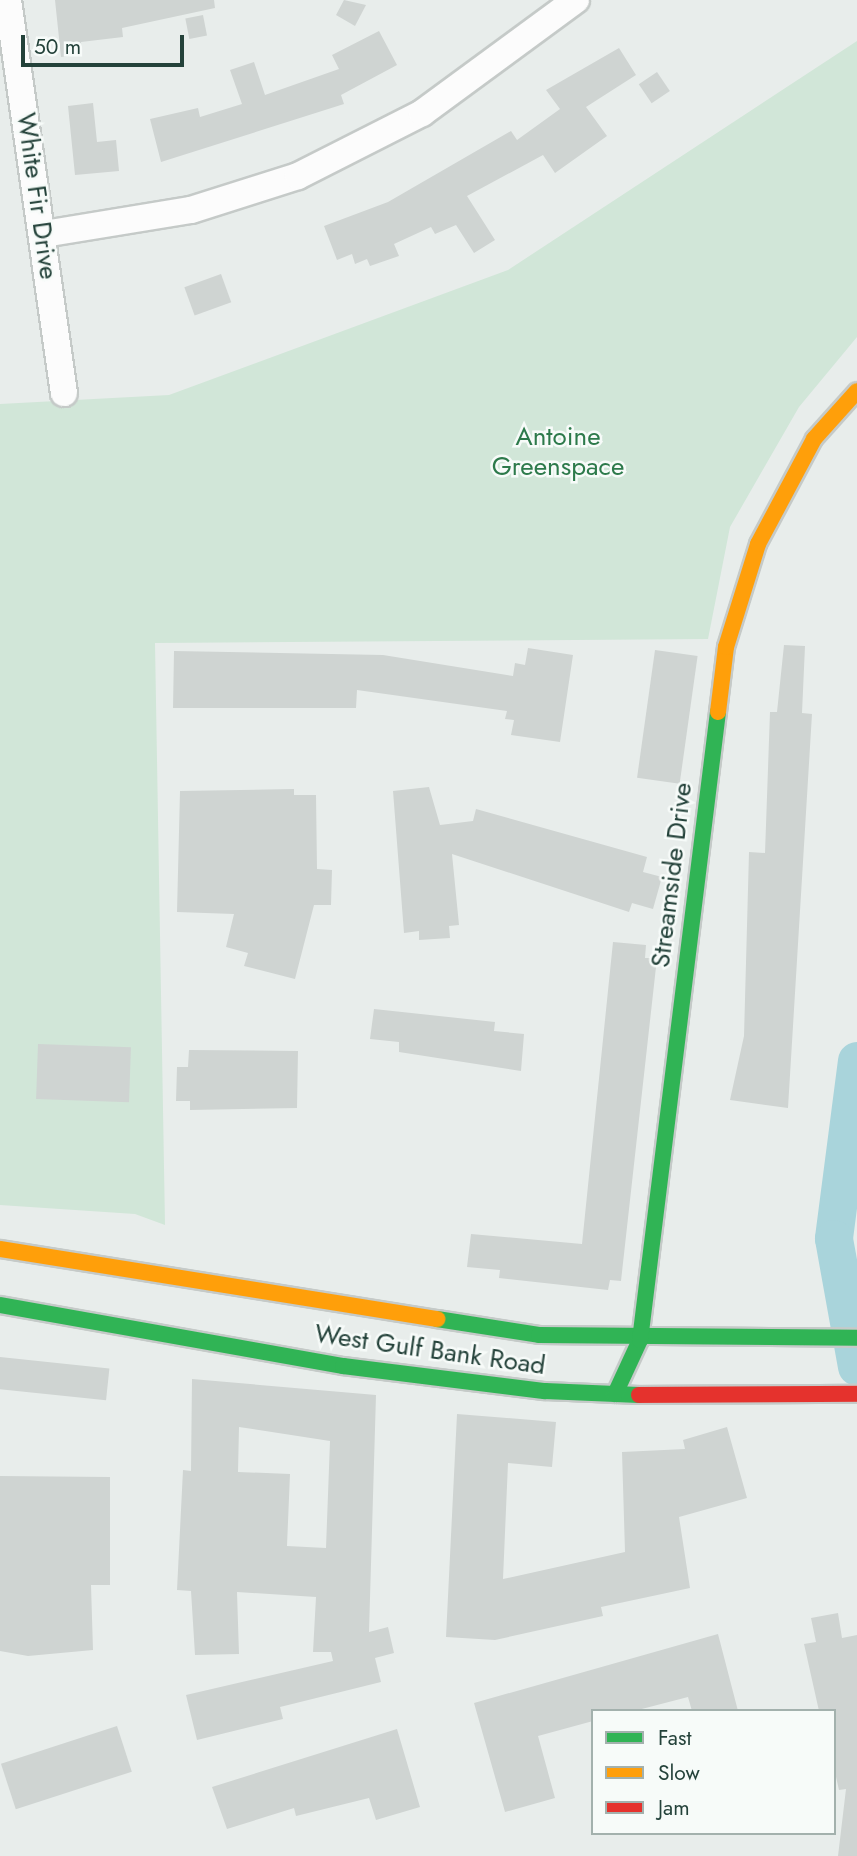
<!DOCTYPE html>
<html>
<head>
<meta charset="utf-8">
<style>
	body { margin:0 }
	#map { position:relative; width:857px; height:1856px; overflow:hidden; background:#e8edeb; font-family:Jost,sans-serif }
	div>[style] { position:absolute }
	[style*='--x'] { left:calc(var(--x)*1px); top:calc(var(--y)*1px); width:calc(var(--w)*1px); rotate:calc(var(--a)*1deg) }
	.green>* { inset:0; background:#d1e6d8 }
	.river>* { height:38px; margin:-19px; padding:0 19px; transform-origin:19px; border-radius:19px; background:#a9d4db }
	.building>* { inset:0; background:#cfd4d2; transform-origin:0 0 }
	.roads { filter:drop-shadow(2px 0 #c5cac8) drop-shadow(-2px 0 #c5cac8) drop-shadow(0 2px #c5cac8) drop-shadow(0 -2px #c5cac8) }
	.street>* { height:26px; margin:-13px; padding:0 13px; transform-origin:13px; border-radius:13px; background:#fcfcfc }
	.fast>* { height:16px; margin:-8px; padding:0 8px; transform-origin:8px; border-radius:8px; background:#30b455 }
	.slow>* { height:16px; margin:-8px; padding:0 8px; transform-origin:8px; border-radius:8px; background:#ff9f0a }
	.jam>* { height:16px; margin:-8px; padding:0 8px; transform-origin:8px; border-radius:8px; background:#e5322d }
	span { translate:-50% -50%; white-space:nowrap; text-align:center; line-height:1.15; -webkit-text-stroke:5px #f7fbf9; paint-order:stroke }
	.street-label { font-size:26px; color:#24423a }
	.park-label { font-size:26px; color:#2d7a4b }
	.legend { position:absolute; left:591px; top:1709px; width:245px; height:126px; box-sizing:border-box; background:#f7fbf9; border:2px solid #a3b1ad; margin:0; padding:9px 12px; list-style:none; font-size:21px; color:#24423a }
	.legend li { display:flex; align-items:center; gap:14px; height:35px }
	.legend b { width:35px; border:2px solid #a3b1ad }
	.scale { position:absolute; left:21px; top:35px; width:163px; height:32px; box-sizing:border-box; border:4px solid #24423a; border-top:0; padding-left:9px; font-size:21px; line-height:24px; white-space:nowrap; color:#24423a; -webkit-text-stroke:5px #f7fbf9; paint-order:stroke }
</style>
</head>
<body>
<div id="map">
	<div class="green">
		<i style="clip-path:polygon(857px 41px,857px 337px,799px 407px,730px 527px,708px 639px,155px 643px,165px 1225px,135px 1214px,0 1205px,0 404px,169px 395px,508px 270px)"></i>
	</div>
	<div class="river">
		<i style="--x:857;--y:1061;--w:179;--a:97.4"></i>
		<i style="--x:834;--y:1239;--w:130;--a:79.8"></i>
	</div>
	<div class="building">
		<i style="clip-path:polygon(55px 0,214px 0,215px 8px,122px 28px,123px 37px,81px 42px,82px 55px,61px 57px)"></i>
		<i style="clip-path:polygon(344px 0,366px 5px,355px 26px,336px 15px)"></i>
		<i style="left:203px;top:15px;width:21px;height:18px;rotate:79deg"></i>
		<i style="clip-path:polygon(379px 31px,397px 65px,341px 95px,344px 104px,161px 162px,150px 119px,198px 108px,200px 117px,242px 104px,230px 70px,254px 62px,265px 95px,339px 69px,332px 55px)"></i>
		<i style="clip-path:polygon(619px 48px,636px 75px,586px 107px,607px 136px,555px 173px,543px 155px,467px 196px,495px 240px,474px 253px,456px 225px,435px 234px,431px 227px,394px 244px,399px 256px,370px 266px,367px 259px,355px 264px,352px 254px,337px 260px,324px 226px,388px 202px,511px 131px,517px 140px,560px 109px,546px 90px)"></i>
		<i style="left:657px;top:72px;width:23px;height:22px;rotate:56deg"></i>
		<i style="clip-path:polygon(93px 103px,97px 142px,116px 140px,119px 171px,75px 175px,68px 106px)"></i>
		<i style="left:221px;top:274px;width:30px;height:39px;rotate:70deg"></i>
		<i style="clip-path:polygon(784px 645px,805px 646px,802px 713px,812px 714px,788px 1108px,730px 1100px,744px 1036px,749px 852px,765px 853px,770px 712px,777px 712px)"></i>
		<i style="clip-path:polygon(528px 648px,573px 655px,560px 742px,511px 735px,514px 720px,505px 719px,507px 711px,357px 690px,356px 708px,173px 708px,174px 651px,383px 655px,513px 676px,515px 663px,525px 665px)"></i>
		<i style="left:655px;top:650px;width:43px;height:129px;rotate:8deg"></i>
		<i style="clip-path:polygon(429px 787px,440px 825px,473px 821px,476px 809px,647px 857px,643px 872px,662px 877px,653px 909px,632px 903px,629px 912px,452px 854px,459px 925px,449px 926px,450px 938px,419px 940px,419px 931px,404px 933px,393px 791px)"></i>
		<i style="clip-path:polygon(294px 789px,294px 795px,316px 795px,317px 869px,332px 870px,331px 905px,314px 905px,295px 979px,244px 966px,248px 953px,226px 947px,234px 914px,177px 912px,180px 791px)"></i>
		<i style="clip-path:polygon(613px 942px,646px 945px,645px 958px,657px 958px,621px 1281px,610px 1280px,608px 1290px,499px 1278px,500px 1270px,467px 1267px,471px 1234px,582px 1244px)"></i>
		<i style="clip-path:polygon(374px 1009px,495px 1022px,494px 1031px,524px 1034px,521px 1071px,399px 1052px,399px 1042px,370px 1039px)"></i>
		<i style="left:38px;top:1044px;width:93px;height:55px;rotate:2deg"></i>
		<i style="clip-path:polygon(189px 1050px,298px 1051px,297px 1108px,190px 1110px,190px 1101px,176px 1101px,177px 1067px,188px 1067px)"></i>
		<i style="left:0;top:1357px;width:110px;height:32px;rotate:6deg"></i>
		<i style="clip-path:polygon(evenodd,192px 1379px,376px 1395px,369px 1632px,388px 1627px,394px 1653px,375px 1658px,381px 1682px,280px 1707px,283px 1719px,197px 1740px,186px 1695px,333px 1661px,331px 1652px,313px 1652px,316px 1597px,237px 1592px,239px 1654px,195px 1655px,191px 1591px,177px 1590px,183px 1470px,191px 1471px,192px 1379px,239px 1427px,330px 1441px,326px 1548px,287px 1546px,290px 1474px,238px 1472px,239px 1427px)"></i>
		<i style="clip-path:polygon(457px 1414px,556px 1422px,552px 1467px,508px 1463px,503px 1579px,625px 1552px,622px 1452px,685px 1449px,683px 1440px,727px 1427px,747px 1498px,679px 1517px,690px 1588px,601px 1607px,603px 1616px,495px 1640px,446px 1637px)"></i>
		<i style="clip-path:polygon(0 1476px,110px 1477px,110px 1585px,91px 1585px,93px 1650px,28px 1656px,0 1651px)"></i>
		<i style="clip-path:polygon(838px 1613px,842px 1638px,857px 1635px,857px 1856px,838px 1856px,846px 1789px,839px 1790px,834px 1768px,834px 1711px,819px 1711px,804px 1644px,816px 1642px,811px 1618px)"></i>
		<i style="clip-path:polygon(718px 1634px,738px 1711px,692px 1711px,688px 1697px,634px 1711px,593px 1711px,593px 1721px,538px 1736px,555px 1798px,505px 1812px,474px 1703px)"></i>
		<i style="left:117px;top:1726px;width:48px;height:122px;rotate:72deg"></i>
		<i style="clip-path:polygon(397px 1729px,420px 1807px,376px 1820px,369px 1798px,296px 1816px,294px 1808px,227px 1829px,212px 1787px)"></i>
	</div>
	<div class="roads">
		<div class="street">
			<i style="--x:8;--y:0;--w:397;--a:81.9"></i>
			<i style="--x:44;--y:234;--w:149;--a:-9.3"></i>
			<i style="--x:191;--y:210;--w:112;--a:-17.6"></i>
			<i style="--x:298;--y:176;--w:139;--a:-26.9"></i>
			<i style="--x:422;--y:113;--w:191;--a:-36.3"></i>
		</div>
		<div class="fast">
			<i style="--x:0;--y:1305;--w:348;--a:10.1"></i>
			<i style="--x:343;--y:1366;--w:204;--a:7.1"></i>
			<i style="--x:545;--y:1391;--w:94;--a:2.4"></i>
			<i style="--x:437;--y:1319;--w:103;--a:8.9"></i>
			<i style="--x:539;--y:1335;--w:318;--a:0.5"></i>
			<i style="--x:615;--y:1394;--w:60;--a:-65.2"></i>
			<i style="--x:640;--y:1340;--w:633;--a:-82.92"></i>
		</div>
		<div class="slow">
			<i style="--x:718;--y:712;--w:65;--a:-83"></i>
			<i style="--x:726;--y:647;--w:108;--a:-72.7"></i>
			<i style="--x:758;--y:544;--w:119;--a:-61.9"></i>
			<i style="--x:814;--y:439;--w:64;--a:-48.1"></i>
			<i style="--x:0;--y:1249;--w:443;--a:9.1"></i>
		</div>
		<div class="jam">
			<i style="--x:639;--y:1395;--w:218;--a:-0.3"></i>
		</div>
	</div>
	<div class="street-label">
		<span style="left:37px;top:196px;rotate:82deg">White Fir Drive</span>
		<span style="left:672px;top:875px;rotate:-83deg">Streamside Drive</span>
		<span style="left:430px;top:1350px;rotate:8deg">West Gulf Bank Road</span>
	</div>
	<div class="park-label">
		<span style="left:558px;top:452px">Antoine<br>Greenspace</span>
	</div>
	<ul class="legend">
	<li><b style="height:9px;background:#30b455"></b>Fast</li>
	<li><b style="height:9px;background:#ff9f0a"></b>Slow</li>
	<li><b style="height:9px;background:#e5322d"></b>Jam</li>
	</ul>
	<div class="scale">50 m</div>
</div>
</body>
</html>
